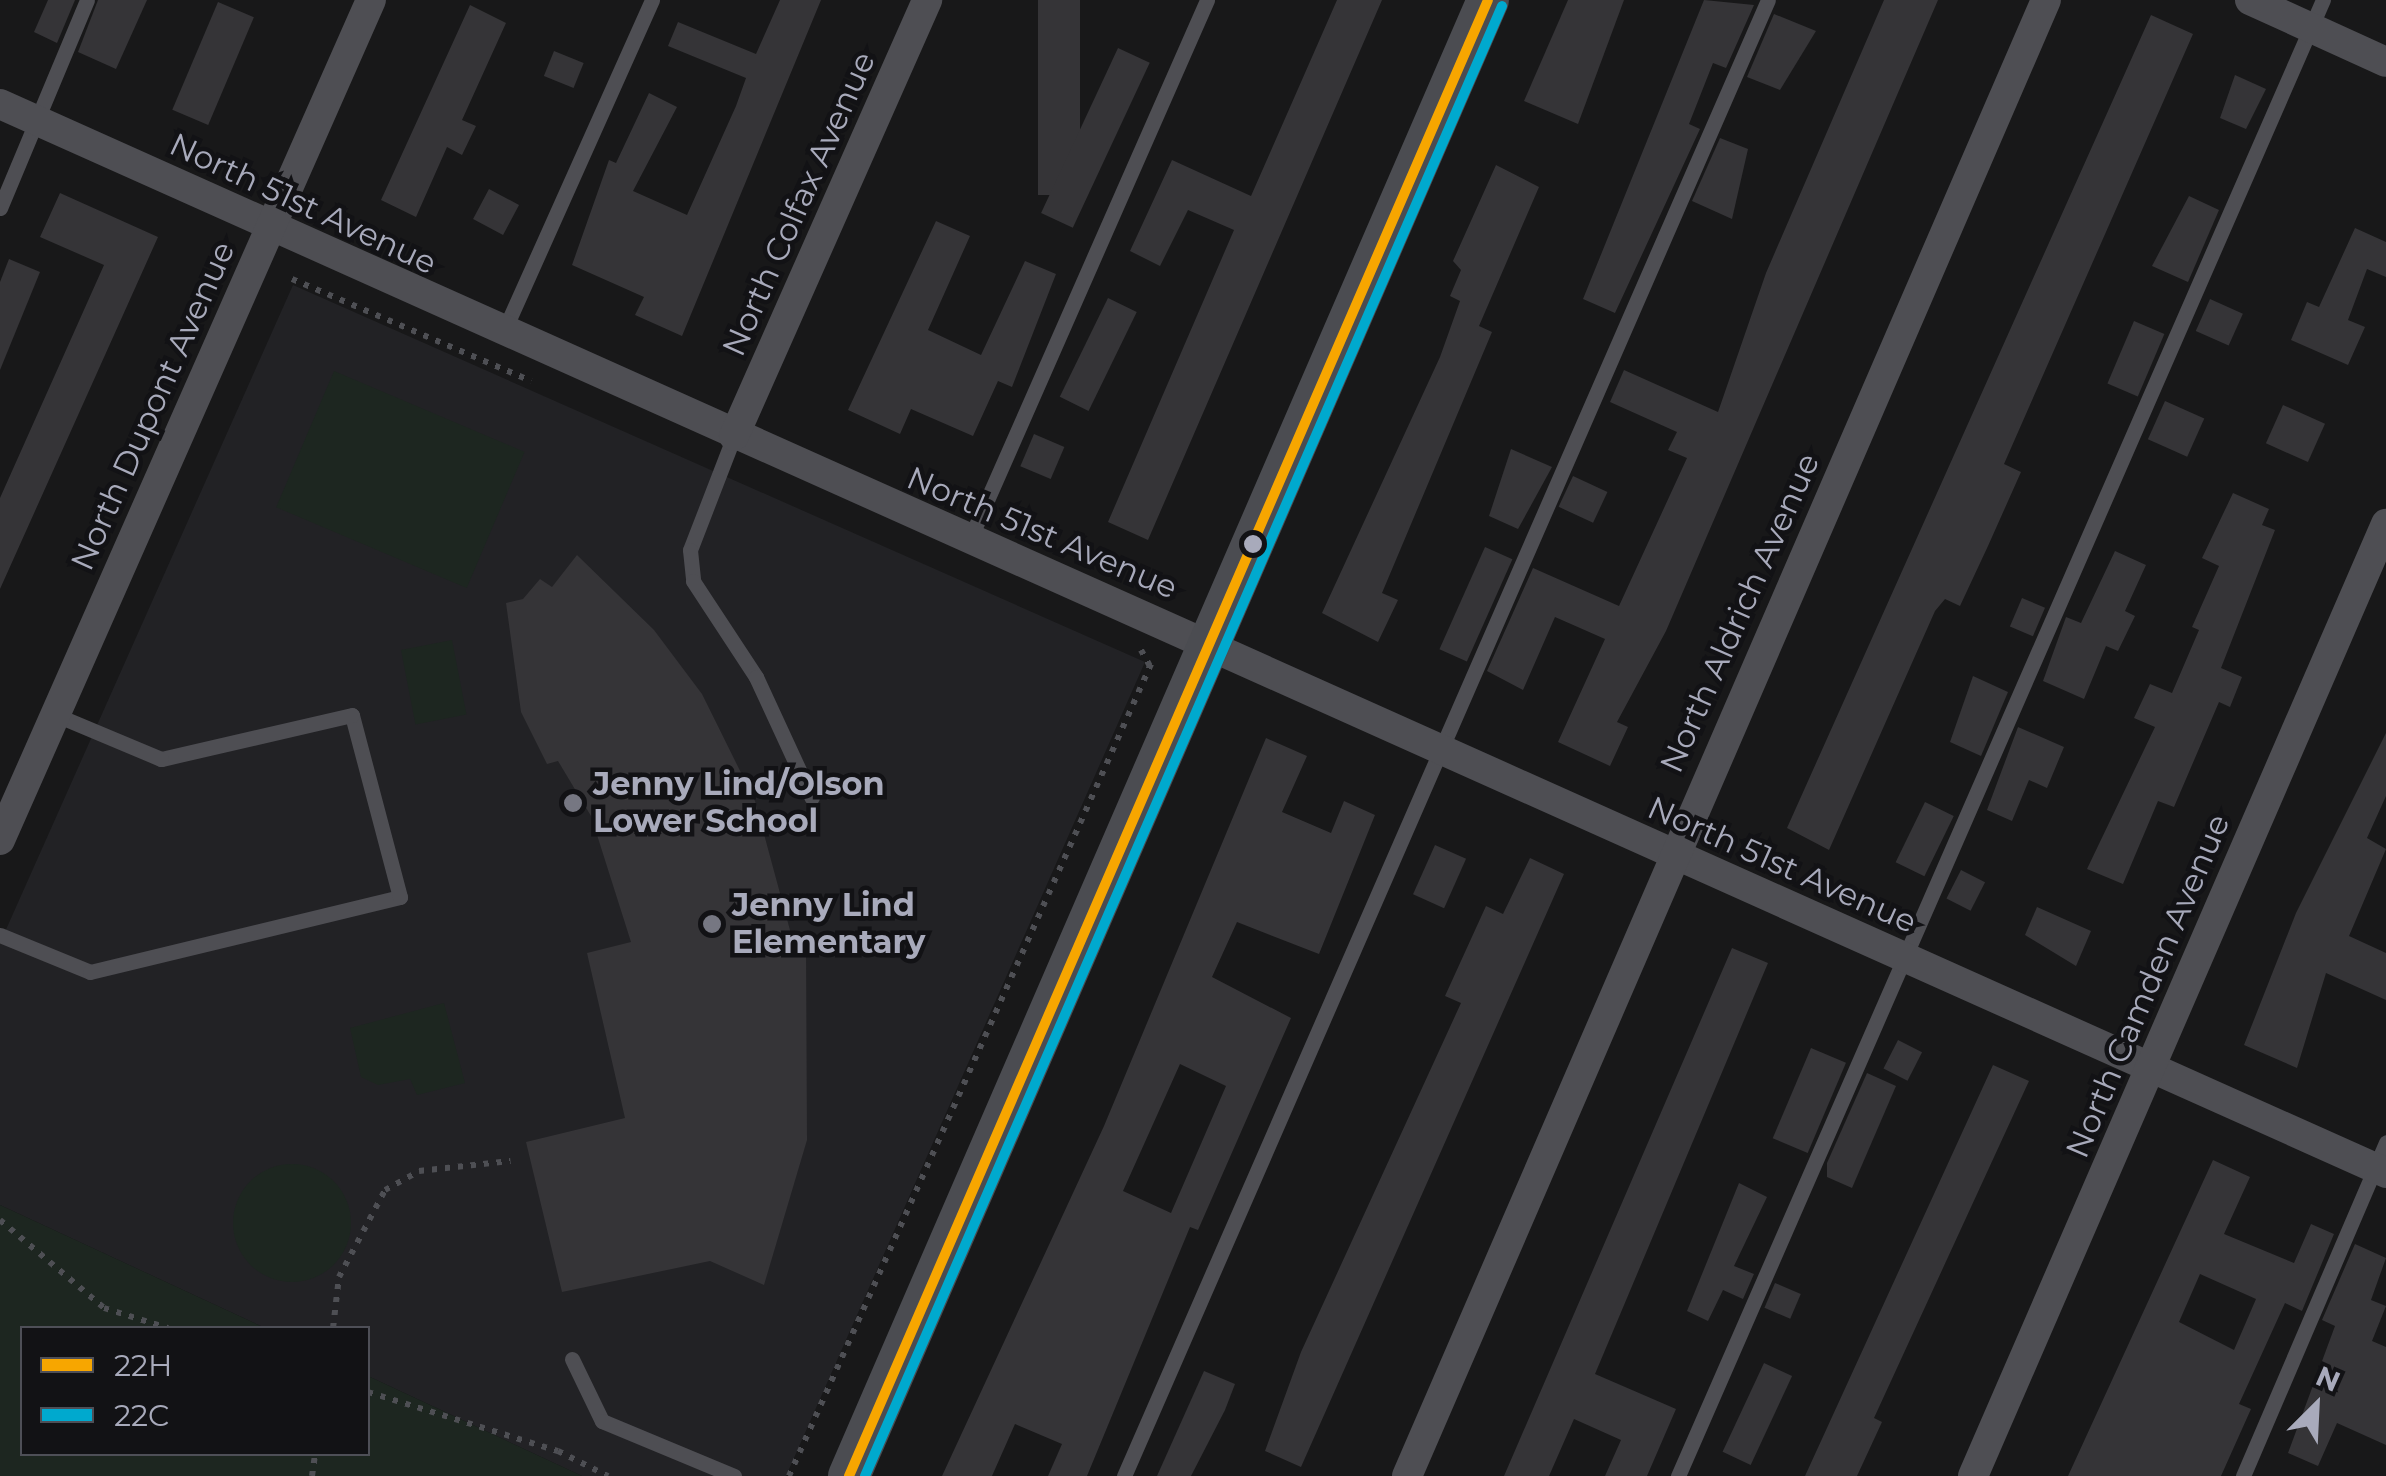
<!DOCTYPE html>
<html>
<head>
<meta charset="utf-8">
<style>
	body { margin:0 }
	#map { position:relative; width:2386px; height:1476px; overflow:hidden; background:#181819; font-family:Montserrat,sans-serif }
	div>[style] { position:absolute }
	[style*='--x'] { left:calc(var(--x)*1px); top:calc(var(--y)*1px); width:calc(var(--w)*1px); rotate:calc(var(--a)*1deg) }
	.built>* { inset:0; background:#222225 }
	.green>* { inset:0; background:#1d2620; transform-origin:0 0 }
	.round { border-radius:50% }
	.building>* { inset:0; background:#353437; transform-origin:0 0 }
	.path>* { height:6px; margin-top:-3px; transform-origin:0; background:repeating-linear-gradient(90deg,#4e4f54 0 5px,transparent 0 13px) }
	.lane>* { height:15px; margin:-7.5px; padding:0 7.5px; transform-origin:7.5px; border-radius:7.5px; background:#4e4e53 }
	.street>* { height:30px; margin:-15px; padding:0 15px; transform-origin:15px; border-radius:15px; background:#4e4e53 }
	.secondary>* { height:42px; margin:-21px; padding:0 21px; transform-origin:21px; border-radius:21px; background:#4b4c51 }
	.bus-1>* { height:10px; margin:-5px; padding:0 5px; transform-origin:5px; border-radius:5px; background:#f7a600 }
	.bus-2>* { height:10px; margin:-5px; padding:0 5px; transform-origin:5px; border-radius:5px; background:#00a9ce }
	.dots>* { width:28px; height:28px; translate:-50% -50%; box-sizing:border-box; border:5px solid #121215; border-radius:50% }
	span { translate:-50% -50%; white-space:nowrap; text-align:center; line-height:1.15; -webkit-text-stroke:9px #121215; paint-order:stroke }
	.street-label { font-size:32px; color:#a8aabb }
	.poi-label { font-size:32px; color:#a8aabb; font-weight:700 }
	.left { translate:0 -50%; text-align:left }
	.legend { position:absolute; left:20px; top:1326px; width:350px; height:130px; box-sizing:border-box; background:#121215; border:2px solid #4e4f57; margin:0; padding:12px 18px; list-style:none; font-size:30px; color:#a8aabb }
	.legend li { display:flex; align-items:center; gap:20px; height:50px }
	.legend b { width:50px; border:2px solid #4e4f57 }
	.north { position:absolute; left:2266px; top:1356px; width:100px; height:100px; -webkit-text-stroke:8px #121215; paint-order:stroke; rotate:24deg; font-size:28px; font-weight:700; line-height:40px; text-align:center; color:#a8aabb }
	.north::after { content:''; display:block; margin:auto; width:35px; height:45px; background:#a8aabb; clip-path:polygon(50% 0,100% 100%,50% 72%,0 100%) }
</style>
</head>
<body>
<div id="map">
	<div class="built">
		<i style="clip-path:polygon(293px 285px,1145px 662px,786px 1476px,582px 1476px,368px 1376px,368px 1328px,265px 1328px,0 1205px,0 943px)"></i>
	</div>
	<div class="green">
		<i style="left:334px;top:371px;width:207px;height:148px;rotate:23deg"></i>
		<i style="left:452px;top:640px;width:76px;height:52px;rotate:79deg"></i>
		<i style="clip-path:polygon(444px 1003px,465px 1083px,417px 1095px,410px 1079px,378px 1085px,361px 1077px,350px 1028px)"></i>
		<i class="round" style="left:233px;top:1164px;width:118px;height:118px"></i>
		<i style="clip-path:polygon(0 1205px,265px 1328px,22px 1328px,22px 1454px,368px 1454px,368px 1376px,582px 1476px,0 1476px)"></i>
	</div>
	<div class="building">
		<i style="clip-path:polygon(48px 0,75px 0,57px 43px,34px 32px)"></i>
		<i style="clip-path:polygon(98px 0,147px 0,116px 69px,78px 52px)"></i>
		<i style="clip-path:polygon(780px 0,821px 0,682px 336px,635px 315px,644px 297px,572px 265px,609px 160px,616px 163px,649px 93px,677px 107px,633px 191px,687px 215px,736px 106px,746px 78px,668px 46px,678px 22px,756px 54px)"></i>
		<i style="left:1038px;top:0;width:42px;height:195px"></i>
		<i style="clip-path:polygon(1337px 0,1382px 0,1148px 540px,1108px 522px,1234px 230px,1188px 210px,1160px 266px,1130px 251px,1172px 160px,1251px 196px)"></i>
		<i style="clip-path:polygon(1568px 0,1624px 0,1578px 124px,1524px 101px)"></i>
		<i style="clip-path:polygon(1704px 0,1754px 5px,1726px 68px,1713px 63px,1689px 124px,1700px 129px,1615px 313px,1583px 299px)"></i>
		<i style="clip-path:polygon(1884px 0,1938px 0,1666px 631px,1617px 722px,1628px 727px,1610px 766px,1558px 742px,1605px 639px,1555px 617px,1523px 690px,1487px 671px,1533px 568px,1619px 606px,1687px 458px,1668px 450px,1677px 432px,1610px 402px,1624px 370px,1718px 412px,1766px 273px)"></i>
		<i style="left:218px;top:2px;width:39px;height:117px;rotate:23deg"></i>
		<i style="clip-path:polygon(470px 5px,506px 23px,462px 120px,476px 126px,462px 155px,447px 147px,416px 217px,381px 200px)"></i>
		<i style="clip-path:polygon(1774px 14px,1816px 31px,1780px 90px,1747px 77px)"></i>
		<i style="clip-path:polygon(2151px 15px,2193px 34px,2004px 464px,2021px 472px,1988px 546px,1960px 606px,1945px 599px,1935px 611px,1829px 850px,1787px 828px)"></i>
		<i style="left:1118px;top:48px;width:35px;height:182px;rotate:25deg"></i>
		<i style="left:554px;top:51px;width:32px;height:27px;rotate:22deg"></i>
		<i style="clip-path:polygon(2235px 75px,2266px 89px,2246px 129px,2220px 118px)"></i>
		<i style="clip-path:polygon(1720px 138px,1748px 149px,1732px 219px,1692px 201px)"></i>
		<i style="clip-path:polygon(1496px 165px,1539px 187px,1479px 326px,1492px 332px,1382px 593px,1398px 600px,1378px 642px,1322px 613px,1440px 357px,1460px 301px,1450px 296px,1461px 270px,1453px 261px)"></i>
		<i style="left:489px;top:189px;width:34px;height:34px;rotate:28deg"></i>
		<i style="clip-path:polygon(60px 193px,158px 237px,0 589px,0 498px,104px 265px,40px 237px)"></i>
		<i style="clip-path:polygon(2189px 196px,2219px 210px,2188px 282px,2152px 266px)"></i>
		<i style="clip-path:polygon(936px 221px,970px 236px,928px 330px,981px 355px,1025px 261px,1056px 274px,1012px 387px,998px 381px,973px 436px,911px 409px,900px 434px,848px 410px)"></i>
		<i style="clip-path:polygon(2355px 228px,2386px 242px,2386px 277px,2367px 269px,2348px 320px,2365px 327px,2348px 365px,2291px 340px,2307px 302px,2319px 307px)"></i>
		<i style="clip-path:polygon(9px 259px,40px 272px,0 370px,0 282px)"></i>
		<i style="left:1108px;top:298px;width:32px;height:110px;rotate:26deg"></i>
		<i style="left:2210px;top:299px;width:36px;height:35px;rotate:24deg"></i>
		<i style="left:2134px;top:321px;width:33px;height:68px;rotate:23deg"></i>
		<i style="left:2165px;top:401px;width:43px;height:42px;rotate:24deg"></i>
		<i style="left:2283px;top:405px;width:46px;height:42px;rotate:24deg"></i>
		<i style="left:1034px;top:434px;width:33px;height:35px;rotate:23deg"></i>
		<i style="clip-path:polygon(1511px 449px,1552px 467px,1518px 529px,1489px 516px)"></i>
		<i style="left:1573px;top:476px;width:38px;height:34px;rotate:25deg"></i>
		<i style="clip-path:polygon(2233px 493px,2269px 509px,2262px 525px,2275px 530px,2221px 668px,2242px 677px,2230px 707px,2219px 702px,2174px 807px,2158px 801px,2123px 884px,2087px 869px,2155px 727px,2134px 718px,2150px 684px,2172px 693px,2199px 630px,2192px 627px,2219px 566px,2202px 558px)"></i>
		<i style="left:1485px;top:547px;width:30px;height:112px;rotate:24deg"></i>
		<i style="clip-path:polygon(2115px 551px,2146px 565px,2125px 611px,2135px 616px,2118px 651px,2106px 646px,2084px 699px,2043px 681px,2066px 617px,2081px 623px)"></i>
		<i style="clip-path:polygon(577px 555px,654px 630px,702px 694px,755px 801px,794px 945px,806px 943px,807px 1140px,764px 1285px,710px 1261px,562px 1292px,526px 1142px,625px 1118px,587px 953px,631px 942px,591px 816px,558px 761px,547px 764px,521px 712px,506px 603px,523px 599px,540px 579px,552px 587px)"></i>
		<i style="left:2022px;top:598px;width:25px;height:31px;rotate:23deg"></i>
		<i style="clip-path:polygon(1973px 676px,2008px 692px,1981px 756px,1950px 742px)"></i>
		<i style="clip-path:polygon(2018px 727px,2064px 747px,2047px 788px,2029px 780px,2012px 821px,1987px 810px)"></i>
		<i style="clip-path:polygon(2386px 733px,2386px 796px,2367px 838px,2386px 849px,2349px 936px,2386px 953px,2386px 1000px,2326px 973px,2297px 1068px,2244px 1045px,2296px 913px)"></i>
		<i style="clip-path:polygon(evenodd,1266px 738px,1307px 756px,1282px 812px,1331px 833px,1344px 801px,1375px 815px,1319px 954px,1237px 922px,1212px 977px,1291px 1018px,1198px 1230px,1190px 1227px,1087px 1476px,1048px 1476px,1062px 1444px,1015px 1424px,992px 1476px,942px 1476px,1104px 1126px,1266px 738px,1180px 1064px,1226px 1086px,1171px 1213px,1123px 1191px,1180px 1064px)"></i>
		<i style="left:1925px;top:802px;width:32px;height:67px;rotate:26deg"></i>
		<i style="left:1435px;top:845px;width:34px;height:54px;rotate:24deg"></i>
		<i style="clip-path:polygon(1530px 858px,1564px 874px,1301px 1467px,1265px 1451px,1301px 1352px,1461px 1003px,1445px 996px,1486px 906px,1503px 914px)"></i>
		<i style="left:1961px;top:870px;width:27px;height:32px;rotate:27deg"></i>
		<i style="clip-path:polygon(2037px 907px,2091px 931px,2076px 966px,2025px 935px)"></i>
		<i style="clip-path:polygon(1732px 948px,1768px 963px,1595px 1374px,1676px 1409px,1647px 1476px,1605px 1476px,1621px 1440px,1574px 1419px,1549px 1476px,1504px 1476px)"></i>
		<i style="left:1898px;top:1040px;width:27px;height:32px;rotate:27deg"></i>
		<i style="left:1811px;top:1048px;width:38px;height:98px;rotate:23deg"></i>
		<i style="clip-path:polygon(1993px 1065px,2029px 1081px,1874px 1418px,1882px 1422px,1857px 1476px,1805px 1476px)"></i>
		<i style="clip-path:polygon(1867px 1073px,1896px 1086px,1852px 1188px,1827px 1177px,1827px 1163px)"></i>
		<i style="clip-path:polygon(evenodd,2213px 1160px,2250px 1177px,2224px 1234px,2294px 1263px,2311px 1224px,2334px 1234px,2302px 1311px,2285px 1303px,2239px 1404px,2251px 1409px,2221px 1476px,2068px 1476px,2213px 1160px,2200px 1274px,2256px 1299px,2234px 1350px,2179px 1322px,2200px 1274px)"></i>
		<i style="clip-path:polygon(1739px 1183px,1767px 1197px,1734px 1266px,1754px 1274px,1743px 1299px,1723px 1290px,1708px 1321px,1687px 1311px)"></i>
		<i style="clip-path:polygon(2355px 1244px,2386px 1258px,2371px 1300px,2386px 1306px,2372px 1341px,2386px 1347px,2386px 1445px,2337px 1423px,2318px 1466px,2288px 1453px,2335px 1326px,2322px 1320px)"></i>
		<i style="left:1775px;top:1283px;width:28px;height:27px;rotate:23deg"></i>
		<i style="left:1764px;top:1363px;width:31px;height:98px;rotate:25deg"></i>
		<i style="clip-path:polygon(1204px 1371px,1235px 1384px,1225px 1410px,1191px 1476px,1157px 1476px)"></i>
	</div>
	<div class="path">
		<i style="--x:292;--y:279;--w:260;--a:23.1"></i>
		<i style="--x:1141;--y:650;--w:18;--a:61"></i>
		<i style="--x:0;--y:1220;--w:136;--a:40.2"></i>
		<i style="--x:104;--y:1308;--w:67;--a:17.4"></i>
		<i style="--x:333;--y:1328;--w:51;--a:-83.3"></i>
		<i style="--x:339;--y:1277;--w:98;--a:-62.1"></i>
		<i style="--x:385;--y:1190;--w:39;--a:-29"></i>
		<i style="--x:419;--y:1171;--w:92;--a:-6.3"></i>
		<i style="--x:368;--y:1392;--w:199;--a:17.3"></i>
		<i style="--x:558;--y:1451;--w:56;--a:26.6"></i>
		<i style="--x:312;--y:1476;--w:22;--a:-82"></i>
		<i style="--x:789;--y:1476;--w:889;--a:-65.97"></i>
	</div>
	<div class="lane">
		<i style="--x:0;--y:208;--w:225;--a:-67.3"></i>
		<i style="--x:503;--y:333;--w:365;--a:-65.9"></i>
		<i style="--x:734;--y:436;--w:122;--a:111.1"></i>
		<i style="--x:690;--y:550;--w:31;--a:84"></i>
		<i style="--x:693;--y:581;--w:115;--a:56.7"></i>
		<i style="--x:756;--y:677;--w:133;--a:65.2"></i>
		<i style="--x:969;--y:541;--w:591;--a:-66.25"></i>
		<i style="--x:0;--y:935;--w:97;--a:22.3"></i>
		<i style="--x:90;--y:972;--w:319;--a:-13.6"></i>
		<i style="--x:400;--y:897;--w:188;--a:-104.8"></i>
		<i style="--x:352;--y:715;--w:196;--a:167"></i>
		<i style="--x:161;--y:759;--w:116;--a:-157.2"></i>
		<i style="--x:572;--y:1359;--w:69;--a:64.2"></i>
		<i style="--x:602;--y:1421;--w:143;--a:22.6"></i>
		<i style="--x:1124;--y:1476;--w:1610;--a:-66.43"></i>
		<i style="--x:1678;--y:1476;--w:1611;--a:-66.4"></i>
		<i style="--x:2243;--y:1476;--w:363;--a:-66.8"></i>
	</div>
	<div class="street">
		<i style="--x:2250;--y:0;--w:149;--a:24.5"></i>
		<i style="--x:0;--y:104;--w:2615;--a:24.13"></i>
		<i style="--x:734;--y:436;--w:477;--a:-66.1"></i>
		<i style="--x:0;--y:840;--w:918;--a:-66.17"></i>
		<i style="--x:1407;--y:1476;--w:1608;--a:-66.59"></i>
		<i style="--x:1973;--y:1476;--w:1038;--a:-66.55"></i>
	</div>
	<div class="secondary">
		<i style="--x:849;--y:1476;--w:1608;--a:-66.59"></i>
	</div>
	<div class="bus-1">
		<i style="--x:849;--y:1476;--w:1608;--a:-66.59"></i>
	</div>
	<div class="bus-2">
		<i style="--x:865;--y:1476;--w:1602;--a:-66.57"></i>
	</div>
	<div class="dots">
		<i style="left:1253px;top:544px;background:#a8aabb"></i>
		<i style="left:573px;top:803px;background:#767782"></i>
		<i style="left:712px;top:924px;background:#767782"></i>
	</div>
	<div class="street-label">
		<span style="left:303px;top:204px;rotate:25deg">North 51st Avenue</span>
		<span style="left:799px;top:204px;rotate:-66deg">North Colfax Avenue</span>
		<span style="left:153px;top:406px;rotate:-66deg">North Dupont Avenue</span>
		<span style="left:1042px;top:533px;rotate:23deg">North 51st Avenue</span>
		<span style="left:1740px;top:613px;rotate:-66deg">North Aldrich Avenue</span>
		<span style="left:1782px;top:865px;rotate:24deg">North 51st Avenue</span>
		<span style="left:2148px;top:986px;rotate:-67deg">North Camden Avenue</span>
	</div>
	<div class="poi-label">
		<span class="left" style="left:593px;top:803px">Jenny Lind/Olson<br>Lower School</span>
		<span class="left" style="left:732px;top:924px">Jenny Lind<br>Elementary</span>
	</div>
	<ul class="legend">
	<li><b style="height:12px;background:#f7a600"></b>22H</li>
	<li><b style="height:12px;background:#00a9ce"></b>22C</li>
	</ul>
	<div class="north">N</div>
</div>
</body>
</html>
